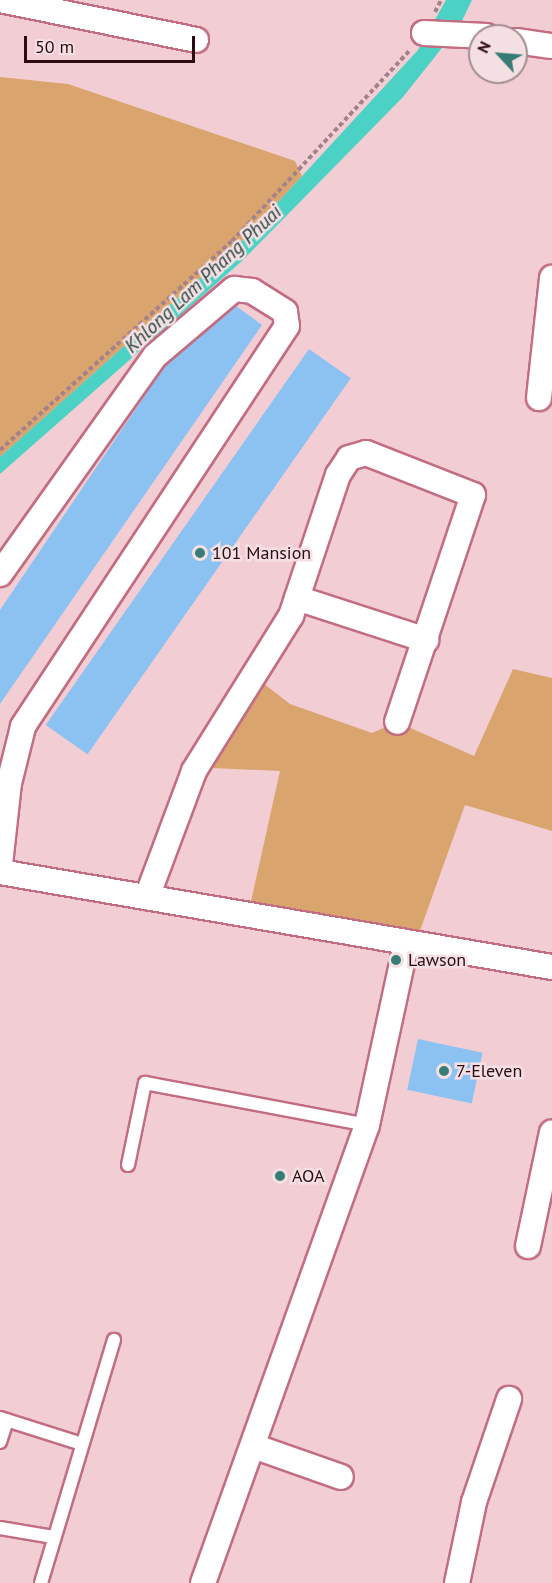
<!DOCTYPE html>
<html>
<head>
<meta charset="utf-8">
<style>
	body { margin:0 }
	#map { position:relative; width:552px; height:1583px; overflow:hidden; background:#f3cdd4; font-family:"PT Sans",sans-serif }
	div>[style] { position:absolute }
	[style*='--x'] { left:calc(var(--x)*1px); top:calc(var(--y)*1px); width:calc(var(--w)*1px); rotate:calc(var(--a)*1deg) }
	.green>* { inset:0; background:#daa46e }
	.water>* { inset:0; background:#4bd2c4 }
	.building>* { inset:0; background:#8cc2f1; transform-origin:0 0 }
	.path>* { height:4px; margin-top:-2px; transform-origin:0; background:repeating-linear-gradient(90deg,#a58189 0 4.5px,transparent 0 7.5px) }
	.roads { filter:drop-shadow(2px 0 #c26d81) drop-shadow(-2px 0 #c26d81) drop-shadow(0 2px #c26d81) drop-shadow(0 -2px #c26d81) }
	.lane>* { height:12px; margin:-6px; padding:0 6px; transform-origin:6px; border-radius:6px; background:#fff }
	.street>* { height:24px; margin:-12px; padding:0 12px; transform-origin:12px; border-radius:12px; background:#fff }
	.dots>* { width:16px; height:16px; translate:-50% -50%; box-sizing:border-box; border:3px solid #f4e0e3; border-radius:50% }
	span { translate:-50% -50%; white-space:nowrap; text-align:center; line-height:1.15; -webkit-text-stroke:5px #f4e0e3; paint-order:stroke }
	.poi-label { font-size:18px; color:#2c0b15 }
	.left { translate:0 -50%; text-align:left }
	.water-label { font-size:20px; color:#294542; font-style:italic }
	.north { position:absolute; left:468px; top:24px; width:60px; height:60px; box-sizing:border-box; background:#f4e0e3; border:2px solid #a48b91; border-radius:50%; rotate:296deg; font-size:16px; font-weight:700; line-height:24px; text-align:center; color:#2c0b15 }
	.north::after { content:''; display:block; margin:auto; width:21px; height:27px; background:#377d76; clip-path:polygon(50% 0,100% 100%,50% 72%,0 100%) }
	.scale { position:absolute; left:24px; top:36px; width:171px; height:27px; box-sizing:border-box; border:3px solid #2c0b15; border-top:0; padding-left:8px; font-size:18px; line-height:21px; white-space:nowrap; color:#2c0b15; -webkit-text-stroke:4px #f4e0e3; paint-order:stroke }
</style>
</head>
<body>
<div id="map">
	<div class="green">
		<i style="clip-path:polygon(0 77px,68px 84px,295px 161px,302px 176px,244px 239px,0 457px)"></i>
		<i style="clip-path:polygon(513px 669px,552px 678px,552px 831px,465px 805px,417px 939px,250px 906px,280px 771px,212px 768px,259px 680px,290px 704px,372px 733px,397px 722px,474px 756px)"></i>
	</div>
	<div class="water">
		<i style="clip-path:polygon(446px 0,472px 0,460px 25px,403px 97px,243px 260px,0 474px,0 457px,244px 239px,418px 50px)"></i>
	</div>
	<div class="building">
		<i style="clip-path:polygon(236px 306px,262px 325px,0 704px,0 610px,168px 361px)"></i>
		<i style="left:309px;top:349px;width:51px;height:459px;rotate:35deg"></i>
		<i style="left:418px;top:1039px;width:66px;height:52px;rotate:12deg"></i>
	</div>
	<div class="path">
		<i style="--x:435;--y:12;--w:13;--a:-63"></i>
		<i style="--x:0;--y:450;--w:312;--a:-42"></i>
		<i style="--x:232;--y:241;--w:262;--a:-47"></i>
	</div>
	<div class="roads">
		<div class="lane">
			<i style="--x:128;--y:1165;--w:84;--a:-78.3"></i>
			<i style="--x:145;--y:1083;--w:226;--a:10.7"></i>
			<i style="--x:0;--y:1418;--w:86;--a:17.6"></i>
			<i style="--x:0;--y:1442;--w:23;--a:-72"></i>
			<i style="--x:0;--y:1528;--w:54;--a:9.6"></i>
			<i style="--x:41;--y:1583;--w:254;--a:-73.3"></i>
		</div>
		<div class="street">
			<i style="--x:0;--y:0;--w:200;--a:11.5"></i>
			<i style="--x:424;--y:33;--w:62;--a:2.8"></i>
			<i style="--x:516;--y:41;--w:36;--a:8"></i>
			<i style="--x:539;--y:398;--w:121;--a:-83.8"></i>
			<i style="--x:0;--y:574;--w:267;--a:-54.6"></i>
			<i style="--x:155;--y:356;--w:104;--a:-40.3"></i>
			<i style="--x:234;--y:289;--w:18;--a:6"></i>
			<i style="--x:252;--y:291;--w:39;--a:32"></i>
			<i style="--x:285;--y:312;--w:14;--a:82"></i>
			<i style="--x:287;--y:326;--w:480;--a:123.4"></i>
			<i style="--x:23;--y:727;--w:58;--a:104"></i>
			<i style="--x:9;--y:783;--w:81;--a:96.3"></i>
			<i style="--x:297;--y:598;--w:136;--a:18"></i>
			<i style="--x:0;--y:872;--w:560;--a:9.77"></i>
			<i style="--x:147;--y:897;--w:134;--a:-69.5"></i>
			<i style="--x:194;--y:771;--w:183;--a:-58"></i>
			<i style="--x:291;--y:616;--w:149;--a:-71.6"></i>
			<i style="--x:338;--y:475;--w:20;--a:-57"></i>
			<i style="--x:349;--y:458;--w:18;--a:-16"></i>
			<i style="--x:366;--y:453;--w:115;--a:21.4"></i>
			<i style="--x:473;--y:495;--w:239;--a:108.5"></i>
			<i style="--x:528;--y:1246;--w:116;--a:-78.1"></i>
			<i style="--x:253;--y:1446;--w:93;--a:19.4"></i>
			<i style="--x:203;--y:1583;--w:486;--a:-70.3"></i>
			<i style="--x:367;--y:1125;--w:184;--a:-77.8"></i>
			<i style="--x:457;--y:1583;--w:83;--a:-78.1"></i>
			<i style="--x:474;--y:1502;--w:109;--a:-71.2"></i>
		</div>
	</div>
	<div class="dots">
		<i style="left:200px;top:553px;background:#377d76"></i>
		<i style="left:396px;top:960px;background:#377d76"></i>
		<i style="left:444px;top:1071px;background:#377d76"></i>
		<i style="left:280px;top:1176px;background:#377d76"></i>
	</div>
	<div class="poi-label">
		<span class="left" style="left:212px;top:553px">101 Mansion</span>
		<span class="left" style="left:408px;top:960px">Lawson</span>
		<span class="left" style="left:456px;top:1071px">7-Eleven</span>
		<span class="left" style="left:292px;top:1176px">AOA</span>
	</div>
	<div class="water-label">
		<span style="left:203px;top:279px;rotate:-43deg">Khlong Lam Phang Phuai</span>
	</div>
	<div class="north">N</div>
	<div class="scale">50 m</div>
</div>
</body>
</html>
